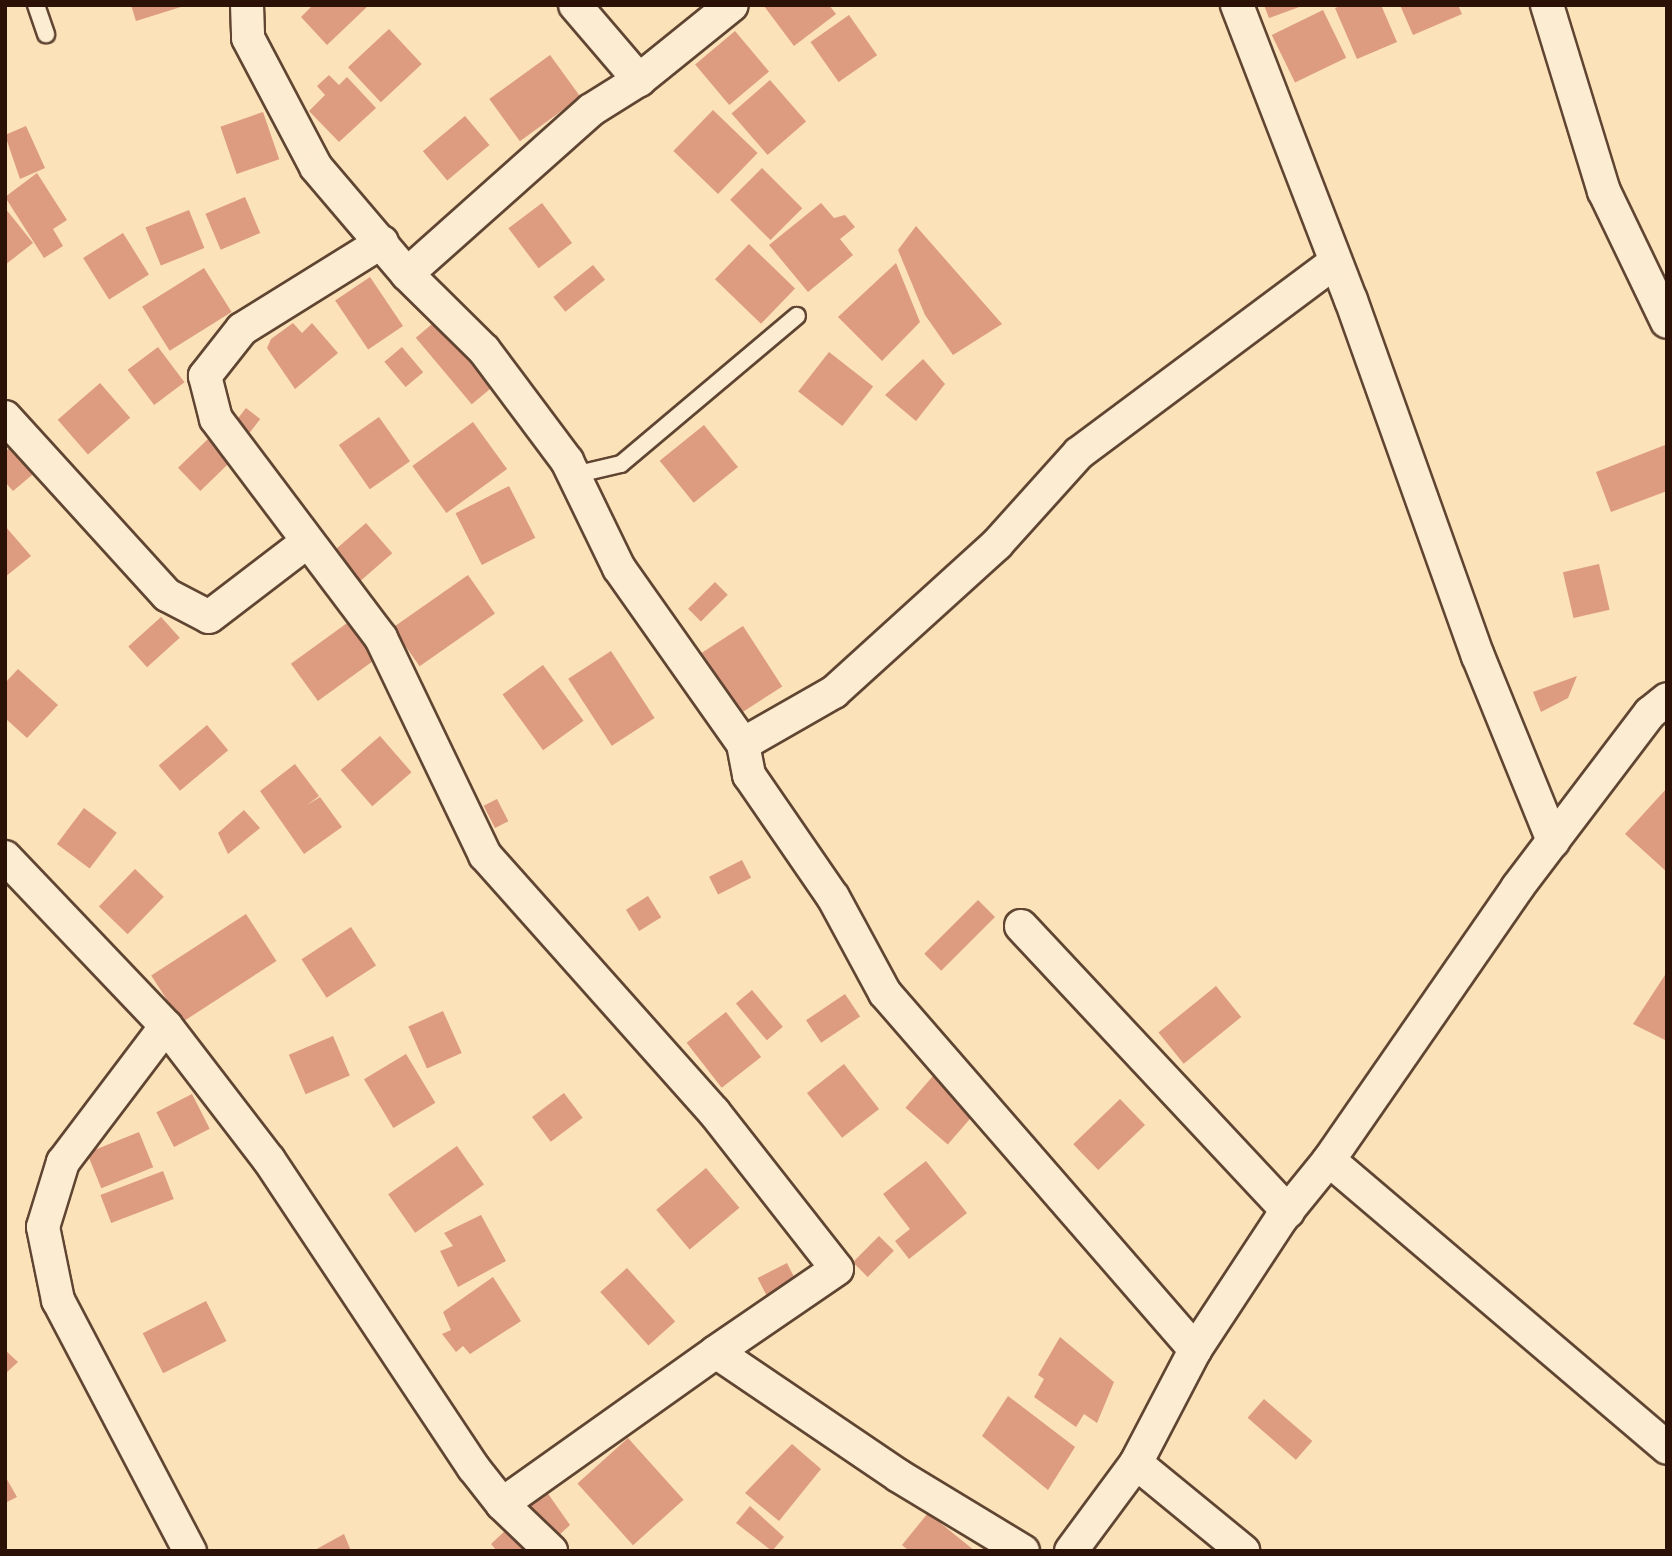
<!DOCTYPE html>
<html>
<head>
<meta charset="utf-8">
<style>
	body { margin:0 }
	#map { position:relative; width:1672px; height:1556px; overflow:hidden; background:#fbe2b8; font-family:"IM FELL English",serif }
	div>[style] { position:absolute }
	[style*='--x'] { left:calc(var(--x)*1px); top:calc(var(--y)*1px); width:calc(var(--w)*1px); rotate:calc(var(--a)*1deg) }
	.building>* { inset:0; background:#dd9b80; transform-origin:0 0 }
	.roads { filter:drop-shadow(2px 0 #604533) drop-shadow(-2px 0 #604533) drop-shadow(0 2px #604533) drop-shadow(0 -2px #604533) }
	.service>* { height:16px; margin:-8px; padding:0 8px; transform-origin:8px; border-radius:8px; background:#fcecd1 }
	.minor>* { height:32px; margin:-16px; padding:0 16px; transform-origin:16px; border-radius:16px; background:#fcecd1 }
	span { translate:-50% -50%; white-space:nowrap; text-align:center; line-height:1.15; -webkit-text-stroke:7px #fcecd1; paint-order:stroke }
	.frame { position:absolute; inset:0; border:7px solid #2c1107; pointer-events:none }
</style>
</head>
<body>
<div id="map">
	<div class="building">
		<i style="clip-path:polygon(131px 5px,184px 5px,184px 6px,136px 21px)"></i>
		<i style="clip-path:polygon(313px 5px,369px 5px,327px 45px,301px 17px)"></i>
		<i style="clip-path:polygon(829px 5px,836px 14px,794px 46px,764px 6px)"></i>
		<i style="clip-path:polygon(1264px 5px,1302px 5px,1302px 6px,1269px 18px)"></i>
		<i style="clip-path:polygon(1343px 5px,1381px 5px,1397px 42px,1357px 59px,1335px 8px)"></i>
		<i style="clip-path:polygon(1400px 5px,1458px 5px,1462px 14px,1413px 35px)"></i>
		<i style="left:1323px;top:10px;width:53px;height:57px;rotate:64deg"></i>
		<i style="left:849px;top:15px;width:49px;height:47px;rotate:55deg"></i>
		<i style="left:389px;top:29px;width:48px;height:56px;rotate:47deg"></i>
		<i style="left:735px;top:31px;width:53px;height:52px;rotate:50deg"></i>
		<i style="left:550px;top:55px;width:52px;height:75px;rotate:54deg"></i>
		<i style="clip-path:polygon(329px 75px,339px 85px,347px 77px,376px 108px,339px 142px,309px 111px,325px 95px,317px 86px)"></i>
		<i style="left:770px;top:80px;width:55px;height:51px;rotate:49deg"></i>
		<i style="left:713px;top:110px;width:62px;height:57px;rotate:44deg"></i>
		<i style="left:263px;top:112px;width:50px;height:45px;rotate:71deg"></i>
		<i style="left:465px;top:116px;width:38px;height:55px;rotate:50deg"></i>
		<i style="clip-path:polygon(26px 126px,45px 168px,20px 179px,5px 135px)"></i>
		<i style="left:762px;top:168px;width:57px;height:45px;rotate:45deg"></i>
		<i style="clip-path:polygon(37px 173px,67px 220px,53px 229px,63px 246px,44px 258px,5px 197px)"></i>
		<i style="left:245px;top:197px;width:39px;height:43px;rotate:67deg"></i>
		<i style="left:542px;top:203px;width:50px;height:42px;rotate:53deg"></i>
		<i style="clip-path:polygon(821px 203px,834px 218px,845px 215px,855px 227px,840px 239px,853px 255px,808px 292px,769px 245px)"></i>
		<i style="clip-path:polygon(5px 208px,33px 243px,5px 265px)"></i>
		<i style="left:189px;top:210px;width:41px;height:47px;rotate:68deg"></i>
		<i style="clip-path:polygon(916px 226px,1002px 324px,953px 355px,925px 315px,898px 250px)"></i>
		<i style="left:123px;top:233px;width:49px;height:47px;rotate:58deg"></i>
		<i style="left:749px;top:244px;width:64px;height:49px;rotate:44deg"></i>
		<i style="clip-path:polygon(896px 263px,920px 322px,882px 361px,838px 317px)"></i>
		<i style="left:593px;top:265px;width:19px;height:51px;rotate:51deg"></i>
		<i style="left:204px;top:268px;width:52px;height:73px;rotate:58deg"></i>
		<i style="left:370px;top:277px;width:59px;height:42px;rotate:56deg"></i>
		<i style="left:438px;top:319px;width:87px;height:29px;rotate:50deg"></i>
		<i style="clip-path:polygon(293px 323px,302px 333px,312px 323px,338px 353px,295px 389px,267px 348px,271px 339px)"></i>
		<i style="left:158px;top:347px;width:44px;height:38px;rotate:53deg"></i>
		<i style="left:402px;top:347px;width:33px;height:23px;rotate:50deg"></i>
		<i style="left:829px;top:352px;width:56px;height:50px;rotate:38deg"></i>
		<i style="clip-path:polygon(923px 359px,945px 384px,916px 421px,885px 395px)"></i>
		<i style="left:100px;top:383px;width:46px;height:56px;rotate:49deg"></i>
		<i style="left:246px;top:408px;width:18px;height:17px;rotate:38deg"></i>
		<i style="left:379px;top:417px;width:54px;height:49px;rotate:55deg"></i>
		<i style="left:473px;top:422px;width:58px;height:75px;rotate:54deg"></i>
		<i style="left:704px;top:425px;width:54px;height:57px;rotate:51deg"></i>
		<i style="left:209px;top:438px;width:32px;height:43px;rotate:46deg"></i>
		<i style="clip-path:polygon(15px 443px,38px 470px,13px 491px,5px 482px,5px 452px)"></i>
		<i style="clip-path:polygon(1665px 445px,1667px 491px,1611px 512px,1596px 472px)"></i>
		<i style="left:509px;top:486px;width:58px;height:60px;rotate:63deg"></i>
		<i style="left:366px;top:523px;width:40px;height:45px;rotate:49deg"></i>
		<i style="clip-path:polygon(5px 526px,31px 556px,5px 577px)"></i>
		<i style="left:1599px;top:564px;width:47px;height:37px;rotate:77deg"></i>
		<i style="left:468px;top:575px;width:47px;height:92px;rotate:55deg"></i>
		<i style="left:715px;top:582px;width:18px;height:38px;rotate:45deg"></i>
		<i style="left:161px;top:617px;width:28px;height:44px;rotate:48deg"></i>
		<i style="left:354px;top:618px;width:46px;height:78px;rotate:54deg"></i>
		<i style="left:743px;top:626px;width:72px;height:49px;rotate:57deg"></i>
		<i style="left:611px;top:651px;width:80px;height:51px;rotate:57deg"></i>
		<i style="left:543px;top:665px;width:69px;height:50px;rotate:54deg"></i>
		<i style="clip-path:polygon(18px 669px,58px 705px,27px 738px,5px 718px,5px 683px)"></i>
		<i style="clip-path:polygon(1577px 676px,1568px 698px,1541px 712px,1533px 692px)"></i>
		<i style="left:207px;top:725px;width:33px;height:63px;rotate:50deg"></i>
		<i style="left:380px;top:736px;width:48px;height:52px;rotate:49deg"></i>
		<i style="clip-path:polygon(295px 764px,319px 796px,307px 805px,320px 797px,342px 827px,304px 854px,260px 791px)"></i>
		<i style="clip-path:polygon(1667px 788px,1667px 872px,1625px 834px)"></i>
		<i style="left:497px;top:799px;width:25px;height:15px;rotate:63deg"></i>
		<i style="left:84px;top:808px;width:41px;height:45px;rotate:37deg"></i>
		<i style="clip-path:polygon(244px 810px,260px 828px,228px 854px,218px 833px)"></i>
		<i style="left:742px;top:860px;width:20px;height:37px;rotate:63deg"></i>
		<i style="left:135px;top:869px;width:40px;height:52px;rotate:44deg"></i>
		<i style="left:648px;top:896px;width:25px;height:26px;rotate:58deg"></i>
		<i style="left:978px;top:900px;width:24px;height:76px;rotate:45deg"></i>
		<i style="left:246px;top:914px;width:56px;height:113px;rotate:57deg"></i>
		<i style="left:351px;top:927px;width:46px;height:59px;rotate:57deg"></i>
		<i style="clip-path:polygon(1667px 972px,1667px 1041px,1633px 1024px)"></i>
		<i style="left:1216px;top:986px;width:40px;height:74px;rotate:51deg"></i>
		<i style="left:752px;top:990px;width:48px;height:21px;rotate:50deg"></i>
		<i style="left:845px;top:994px;width:27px;height:47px;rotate:56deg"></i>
		<i style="left:443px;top:1011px;width:46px;height:38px;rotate:66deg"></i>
		<i style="left:726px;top:1012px;width:57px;height:50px;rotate:52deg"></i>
		<i style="left:333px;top:1036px;width:43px;height:48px;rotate:67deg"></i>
		<i style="left:406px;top:1054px;width:57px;height:49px;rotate:59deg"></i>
		<i style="left:844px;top:1064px;width:57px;height:47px;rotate:52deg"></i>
		<i style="left:933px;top:1076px;width:56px;height:42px;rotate:41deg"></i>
		<i style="left:564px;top:1093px;width:31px;height:40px;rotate:53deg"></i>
		<i style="left:192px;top:1094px;width:39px;height:40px;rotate:63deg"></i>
		<i style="left:1120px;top:1099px;width:36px;height:65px;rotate:46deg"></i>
		<i style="left:139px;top:1132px;width:38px;height:56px;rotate:68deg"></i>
		<i style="left:457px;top:1146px;width:47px;height:84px;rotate:55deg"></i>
		<i style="clip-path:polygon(926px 1161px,967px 1213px,909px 1259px,895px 1241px,910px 1229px,883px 1194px)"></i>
		<i style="left:706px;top:1168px;width:52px;height:65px;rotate:50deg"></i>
		<i style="left:163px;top:1171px;width:30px;height:67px;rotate:69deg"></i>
		<i style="clip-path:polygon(481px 1215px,506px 1261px,458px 1287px,440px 1251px,453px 1246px,444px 1233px)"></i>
		<i style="left:879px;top:1236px;width:21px;height:37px;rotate:45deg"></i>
		<i style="left:787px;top:1263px;width:27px;height:33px;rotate:63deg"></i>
		<i style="left:627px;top:1268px;width:72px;height:36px;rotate:48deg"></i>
		<i style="clip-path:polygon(493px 1277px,521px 1321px,470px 1354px,463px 1346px,456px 1352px,442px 1334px,451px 1330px,443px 1312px)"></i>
		<i style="left:206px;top:1301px;width:45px;height:71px;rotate:63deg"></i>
		<i style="clip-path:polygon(1060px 1337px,1114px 1382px,1097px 1423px,1084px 1414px,1076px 1427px,1034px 1397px,1044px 1379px,1038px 1375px)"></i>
		<i style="clip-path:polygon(5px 1350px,18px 1362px,5px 1374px)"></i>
		<i style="clip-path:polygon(1008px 1396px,1075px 1447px,1048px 1490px,982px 1436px)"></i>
		<i style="left:1264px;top:1399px;width:64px;height:25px;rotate:41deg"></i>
		<i style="left:628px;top:1438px;width:83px;height:68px;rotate:48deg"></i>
		<i style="clip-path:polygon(792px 1444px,821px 1469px,779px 1521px,745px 1493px)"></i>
		<i style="clip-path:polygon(5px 1476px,17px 1497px,5px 1503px)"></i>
		<i style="clip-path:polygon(544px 1488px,570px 1525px,557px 1537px,528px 1503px)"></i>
		<i style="clip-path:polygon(750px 1506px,784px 1537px,772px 1551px,736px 1523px)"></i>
		<i style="clip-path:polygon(928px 1513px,975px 1551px,909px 1551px,902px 1545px)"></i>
		<i style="clip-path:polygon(508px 1528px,525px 1551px,497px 1551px,491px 1544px)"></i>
		<i style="clip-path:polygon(344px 1534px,351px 1551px,313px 1551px)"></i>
	</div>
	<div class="roads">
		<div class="service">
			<i style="--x:36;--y:5;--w:31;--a:71"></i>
			<i style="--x:574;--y:475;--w:48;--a:-13.2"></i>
			<i style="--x:621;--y:464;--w:230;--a:-40.1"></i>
		</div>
		<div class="minor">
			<i style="--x:247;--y:5;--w:33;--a:88"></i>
			<i style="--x:248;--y:38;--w:146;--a:62.2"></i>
			<i style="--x:316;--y:167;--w:140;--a:49.6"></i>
			<i style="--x:407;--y:274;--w:108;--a:44.6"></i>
			<i style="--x:484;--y:350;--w:139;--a:53.2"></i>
			<i style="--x:567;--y:461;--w:119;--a:64.1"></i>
			<i style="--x:619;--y:568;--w:215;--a:54.8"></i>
			<i style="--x:743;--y:744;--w:32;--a:79"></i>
			<i style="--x:749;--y:775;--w:148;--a:55.5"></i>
			<i style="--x:833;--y:897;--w:109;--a:61.6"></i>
			<i style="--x:885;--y:993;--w:473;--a:49"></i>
			<i style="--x:575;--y:5;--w:99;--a:49.5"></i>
			<i style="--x:1237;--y:5;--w:316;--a:68.9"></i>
			<i style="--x:1351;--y:300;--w:378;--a:70.4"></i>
			<i style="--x:1478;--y:656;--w:200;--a:67.9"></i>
			<i style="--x:1547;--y:5;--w:195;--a:73"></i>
			<i style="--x:1604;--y:191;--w:145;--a:64.3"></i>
			<i style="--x:382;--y:242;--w:165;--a:148.1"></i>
			<i style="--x:242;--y:329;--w:60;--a:128.2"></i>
			<i style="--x:205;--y:376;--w:44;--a:75.7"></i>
			<i style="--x:216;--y:419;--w:274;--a:53"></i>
			<i style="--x:381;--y:638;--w:241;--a:64.4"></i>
			<i style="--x:485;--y:855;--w:344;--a:48.3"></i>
			<i style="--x:714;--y:1112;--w:199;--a:51.9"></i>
			<i style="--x:837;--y:1269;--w:147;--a:145.6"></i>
			<i style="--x:716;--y:1352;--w:221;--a:34.1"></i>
			<i style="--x:899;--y:1476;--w:145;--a:31.2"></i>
			<i style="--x:407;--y:274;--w:246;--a:-41.7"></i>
			<i style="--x:591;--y:110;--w:57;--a:-32"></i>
			<i style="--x:639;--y:80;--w:119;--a:-38.9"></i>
			<i style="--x:5;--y:417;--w:241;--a:47.7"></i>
			<i style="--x:167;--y:595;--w:47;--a:27.6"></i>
			<i style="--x:209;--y:617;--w:123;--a:-37.4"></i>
			<i style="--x:743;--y:744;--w:105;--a:-29.7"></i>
			<i style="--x:834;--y:692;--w:220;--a:-42.2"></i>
			<i style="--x:997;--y:544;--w:122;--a:-48"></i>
			<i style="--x:1079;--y:453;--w:319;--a:-36.7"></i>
			<i style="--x:5;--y:857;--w:233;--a:46.4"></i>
			<i style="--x:166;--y:1026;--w:169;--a:52.5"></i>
			<i style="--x:269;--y:1160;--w:369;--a:56.4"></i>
			<i style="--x:473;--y:1467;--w:47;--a:51.9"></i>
			<i style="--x:502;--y:1504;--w:68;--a:43.8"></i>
			<i style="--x:1021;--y:926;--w:391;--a:46.9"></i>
			<i style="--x:166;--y:1026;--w:171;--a:127.1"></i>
			<i style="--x:63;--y:1162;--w:68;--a:107.1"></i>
			<i style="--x:43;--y:1227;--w:75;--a:78.4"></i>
			<i style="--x:58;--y:1300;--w:284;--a:62.3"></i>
			<i style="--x:1329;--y:1160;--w:444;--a:40.4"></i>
			<i style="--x:1136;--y:1463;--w:139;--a:39.4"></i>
			<i style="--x:502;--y:1504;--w:262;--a:-35.4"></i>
			<i style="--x:1071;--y:1551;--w:109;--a:-53.5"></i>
			<i style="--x:1136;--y:1463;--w:127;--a:-62.4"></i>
			<i style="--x:1195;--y:1350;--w:157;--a:-56.7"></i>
			<i style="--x:1281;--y:1219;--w:76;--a:-50.9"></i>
			<i style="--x:1329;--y:1160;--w:331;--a:-55.3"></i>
			<i style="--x:1517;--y:888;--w:220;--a:-52.8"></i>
			<i style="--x:1650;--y:713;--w:22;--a:-39"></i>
		</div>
	</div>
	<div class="frame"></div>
</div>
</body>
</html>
